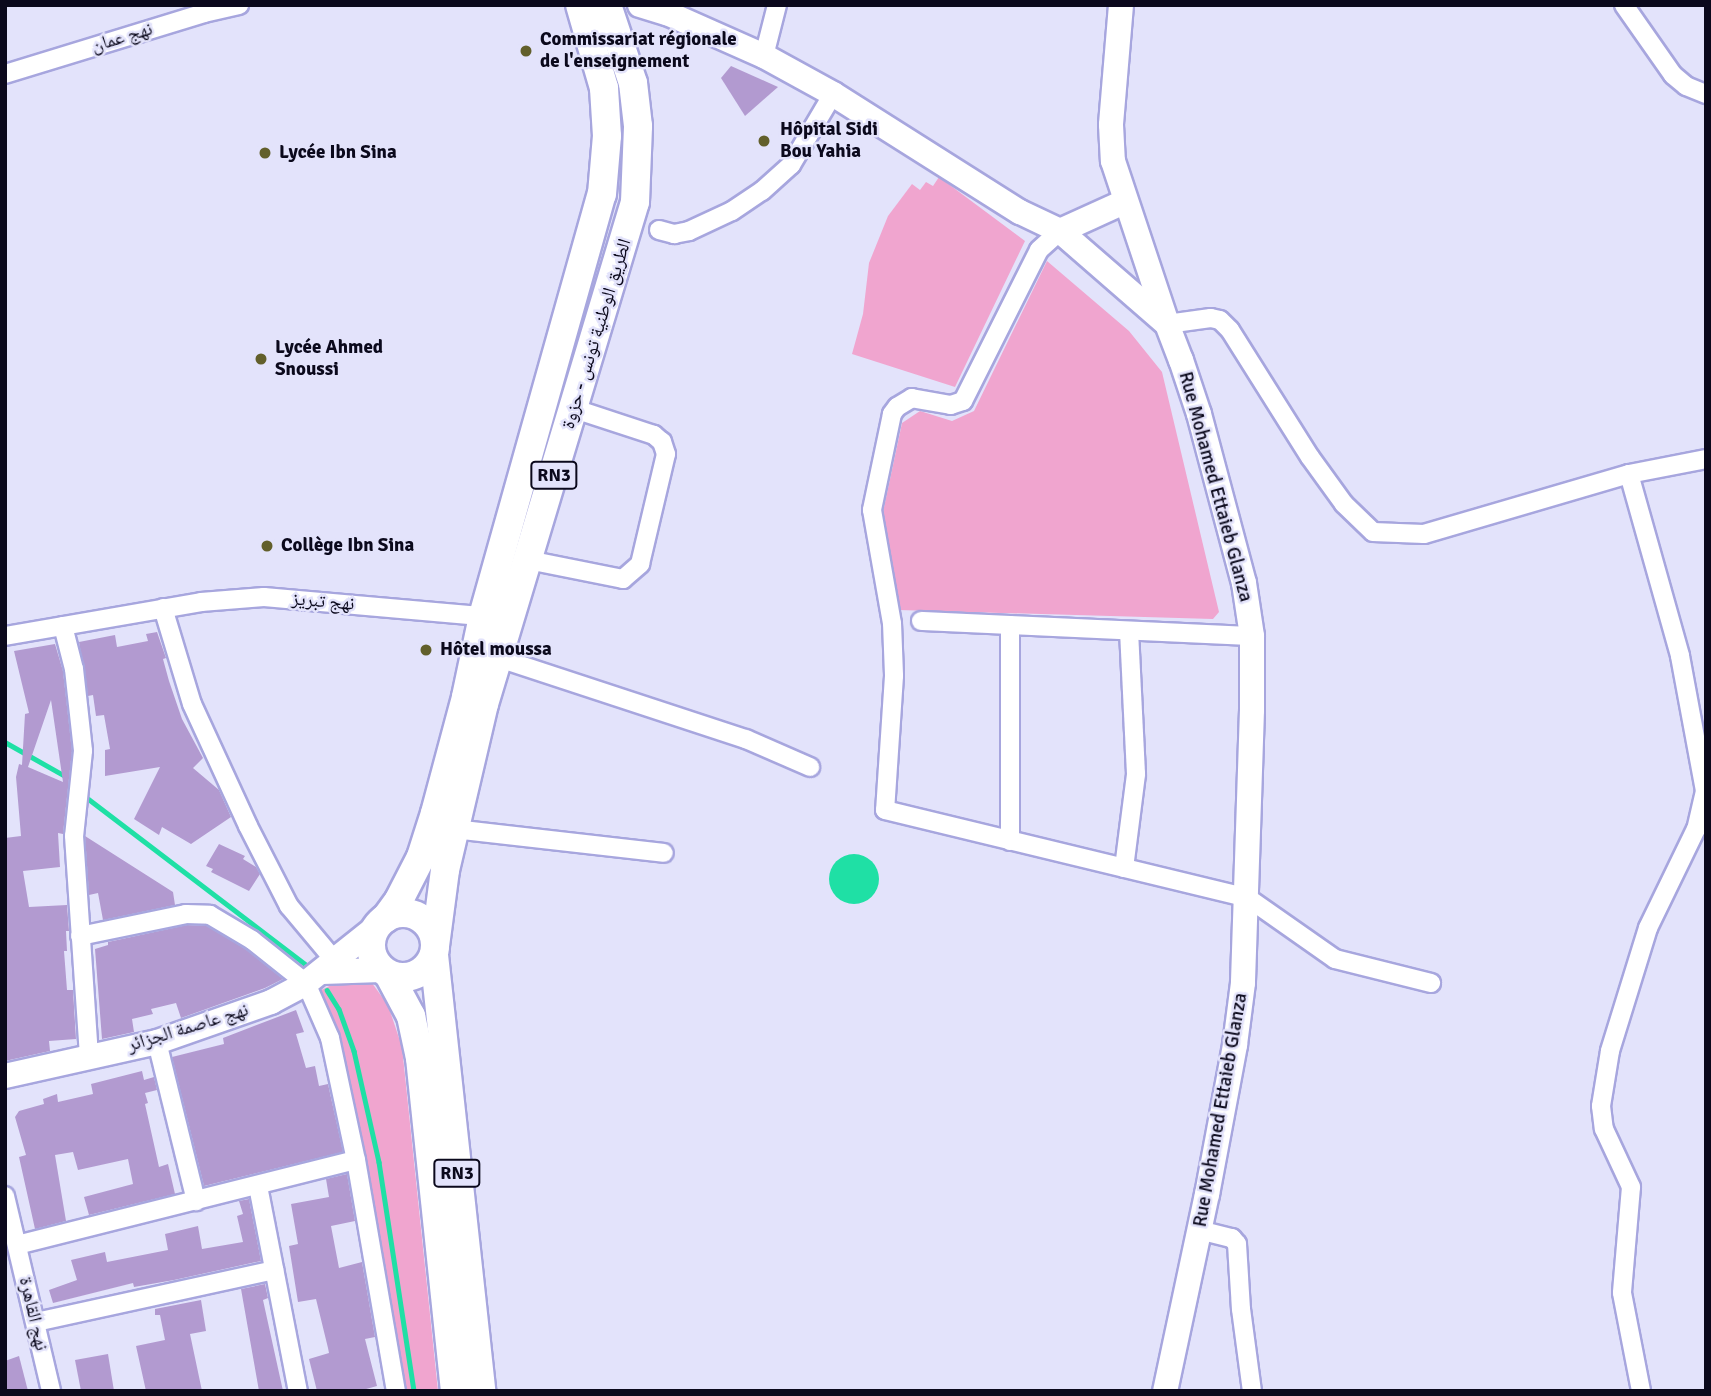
<!DOCTYPE html>
<html>
<head>
<meta charset="utf-8">
<style>
	body { margin:0 }
	#map { position:relative; width:1711px; height:1396px; overflow:hidden; background:#e3e3fb; font-family:Signika,"Noto Naskh Arabic",sans-serif }
	div>[style] { position:absolute }
	[style*='--x'] { left:calc(var(--x)*1px); top:calc(var(--y)*1px); width:calc(var(--w)*1px); rotate:calc(var(--a)*1deg) }
	.green>* { inset:0; background:#f0a5cf }
	.water>* { inset:0; background:#1fe0a5 }
	.round { border-radius:50% }
	.stream>* { height:4.5px; margin:-2.25px; padding:0 2.25px; transform-origin:2.25px; border-radius:2.25px; background:#1fe0a5 }
	.building>* { inset:0; background:#b29ad0 }
	.roads { filter:drop-shadow(2px 0 #a7a6de) drop-shadow(-2px 0 #a7a6de) drop-shadow(0 2px #a7a6de) drop-shadow(0 -2px #a7a6de) }
	.street>* { height:18px; margin:-9px; padding:0 9px; transform-origin:9px; border-radius:9px; background:#fff }
	.secondary>* { height:24px; margin:-12px; padding:0 12px; transform-origin:12px; border-radius:12px; background:#fff }
	.primary>* { height:28px; margin:-14px; padding:0 14px; transform-origin:14px; border-radius:14px; background:#fff }
	.primary>.ring { margin:-14px; padding:0; box-sizing:content-box; background:none; border:28px solid #fff; border-radius:50% }
	.dots>* { width:19px; height:19px; translate:-50% -50%; box-sizing:border-box; border:4px solid #e3e3fb; border-radius:50% }
	span { translate:-50% -50%; white-space:nowrap; text-align:center; line-height:1.15; -webkit-text-stroke:5px #e3e3fb; paint-order:stroke }
	.shield-label span { padding:2px 5px; background:#e3e3fb; border:2px solid; border-radius:5px; -webkit-text-stroke-width:0 }
	.shield-label { font-size:18px; color:#0b091c; font-weight:700 }
	.street-label { font-size:19px; color:#0b091c }
	.poi-label { font-size:19px; color:#0b091c; font-weight:700 }
	.left { translate:0 -50%; text-align:left }
	.frame { position:absolute; inset:0; border:7px solid #0b091c; pointer-events:none }
</style>
</head>
<body>
<div id="map">
	<div class="green">
		<i style="clip-path:polygon(939px 177px,1025px 241px,955px 387px,852px 354px,863px 314px,869px 263px,888px 216px,912px 184px,920px 190px,926px 182px,933px 186px)"></i>
		<i style="clip-path:polygon(1047px 261px,1129px 331px,1162px 372px,1219px 612px,1213px 619px,899px 610px,883px 512px,902px 423px,920px 411px,952px 421px,974px 411px)"></i>
		<i style="clip-path:polygon(346px 978px,369px 979px,388px 1005px,402px 1047px,438px 1391px,403px 1391px,315px 993px)"></i>
	</div>
	<div class="water">
		<i class="round" style="left:829px;top:854px;width:50px;height:50px"></i>
	</div>
	<div class="stream">
		<i style="--x:5;--y:742;--w:69;--a:29.5"></i>
		<i style="--x:86;--y:797;--w:275;--a:37.3"></i>
		<i style="--x:327;--y:990;--w:22;--a:58"></i>
		<i style="--x:339;--y:1009;--w:45;--a:70.3"></i>
		<i style="--x:354;--y:1051;--w:114;--a:77.3"></i>
		<i style="--x:379;--y:1162;--w:232;--a:81.3"></i>
	</div>
	<div class="building">
		<i style="clip-path:polygon(731px 66px,778px 87px,745px 116px,721px 78px)"></i>
		<i style="clip-path:polygon(157px 632px,166px 658px,163px 659px,169px 681px,182px 719px,203px 758px,193px 768px,219px 790px,231px 817px,191px 844px,162px 827px,159px 835px,134px 819px,160px 767px,105px 776px,105px 750px,110px 749px,104px 715px,96px 716px,93px 695px,88px 696px,79px 642px,115px 635px,117px 647px,148px 641px,146px 634px)"></i>
		<i style="clip-path:polygon(evenodd,55px 644px,63px 671px,72px 751px,63px 834px,58px 833px,60px 867px,23px 871px,29px 907px,67px 905px,69px 931px,66px 931px,67px 951px,64px 951px,67px 990px,73px 990px,76px 1039px,49px 1041px,50px 1051px,5px 1061px,5px 838px,21px 836px,16px 777px,19px 764px,22px 765px,25px 714px,29px 713px,14px 651px,55px 644px,51px 700px,63px 782px,28px 767px,51px 700px)"></i>
		<i style="clip-path:polygon(85px 836px,173px 892px,175px 905px,103px 920px,98px 893px,89px 895px)"></i>
		<i style="clip-path:polygon(219px 844px,245px 856px,243px 859px,256px 867px,260px 874px,249px 891px,211px 872px,213px 869px,206px 866px)"></i>
		<i style="clip-path:polygon(187px 925px,207px 926px,246px 949px,283px 979px,265px 988px,181px 1018px,176px 1003px,151px 1009px,153px 1014px,132px 1019px,134px 1032px,102px 1039px,95px 949px,108px 945px,108px 942px)"></i>
		<i style="clip-path:polygon(296px 1010px,304px 1032px,296px 1034px,306px 1068px,315px 1066px,319px 1086px,328px 1084px,343px 1152px,204px 1186px,172px 1057px,224px 1044px,223px 1038px)"></i>
		<i style="clip-path:polygon(142px 1071px,144px 1080px,154px 1077px,157px 1090px,145px 1093px,148px 1103px,145px 1104px,159px 1167px,168px 1164px,175px 1194px,89px 1215px,84px 1197px,133px 1184px,128px 1159px,78px 1170px,73px 1152px,55px 1155px,66px 1221px,35px 1229px,19px 1157px,26px 1155px,15px 1117px,19px 1111px,44px 1104px,43px 1099px,57px 1094px,58px 1102px,93px 1094px,91px 1084px)"></i>
		<i style="clip-path:polygon(347px 1174px,355px 1221px,331px 1226px,339px 1268px,362px 1262px,375px 1337px,365px 1339px,377px 1386px,359px 1391px,317px 1391px,309px 1359px,329px 1353px,328px 1348px,316px 1299px,298px 1302px,289px 1246px,298px 1244px,291px 1204px,329px 1197px,326px 1179px)"></i>
		<i style="clip-path:polygon(249px 1199px,261px 1261px,174px 1280px,134px 1287px,133px 1283px,53px 1303px,49px 1290px,77px 1280px,71px 1260px,105px 1252px,107px 1262px,168px 1250px,165px 1234px,198px 1226px,202px 1249px,243px 1242px,237px 1216px,243px 1214px,239px 1201px)"></i>
		<i style="clip-path:polygon(265px 1284px,268px 1298px,263px 1300px,283px 1391px,259px 1391px,241px 1289px)"></i>
		<i style="clip-path:polygon(201px 1300px,206px 1331px,190px 1334px,202px 1391px,146px 1391px,136px 1346px,165px 1340px,160px 1315px,155px 1315px,155px 1309px)"></i>
		<i style="clip-path:polygon(108px 1354px,114px 1391px,81px 1391px,75px 1360px)"></i>
		<i style="clip-path:polygon(19px 1356px,28px 1391px,5px 1391px,5px 1361px)"></i>
	</div>
	<div class="roads">
		<div class="street">
			<i style="--x:1624;--y:5;--w:85;--a:55"></i>
			<i style="--x:1673;--y:75;--w:17;--a:40"></i>
			<i style="--x:1686;--y:86;--w:22;--a:22"></i>
			<i style="--x:764;--y:56;--w:53;--a:-75.7"></i>
			<i style="--x:5;--y:74;--w:208;--a:-17"></i>
			<i style="--x:204;--y:13;--w:36;--a:-13"></i>
			<i style="--x:659;--y:230;--w:16;--a:15"></i>
			<i style="--x:674;--y:234;--w:15;--a:-11"></i>
			<i style="--x:689;--y:231;--w:47;--a:-24.9"></i>
			<i style="--x:732;--y:211;--w:36;--a:-34"></i>
			<i style="--x:762;--y:191;--w:39;--a:-42"></i>
			<i style="--x:791;--y:165;--w:82;--a:-59.4"></i>
			<i style="--x:1060;--y:231;--w:28;--a:138"></i>
			<i style="--x:1039;--y:250;--w:169;--a:116.7"></i>
			<i style="--x:963;--y:401;--w:13;--a:162"></i>
			<i style="--x:951;--y:405;--w:40;--a:-170"></i>
			<i style="--x:912;--y:398;--w:17;--a:149"></i>
			<i style="--x:897;--y:407;--w:9;--a:126"></i>
			<i style="--x:892;--y:414;--w:98;--a:101.8"></i>
			<i style="--x:872;--y:510;--w:115;--a:80"></i>
			<i style="--x:892;--y:623;--w:53;--a:87.8"></i>
			<i style="--x:894;--y:676;--w:134;--a:93.8"></i>
			<i style="--x:885;--y:810;--w:374;--a:13.6"></i>
			<i style="--x:1248;--y:898;--w:106;--a:35"></i>
			<i style="--x:1335;--y:959;--w:99;--a:14"></i>
			<i style="--x:1167;--y:324;--w:44;--a:-7.8"></i>
			<i style="--x:1211;--y:318;--w:9;--a:13"></i>
			<i style="--x:1220;--y:320;--w:14;--a:45"></i>
			<i style="--x:1230;--y:330;--w:150;--a:57.8"></i>
			<i style="--x:1310;--y:457;--w:58;--a:54.1"></i>
			<i style="--x:1344;--y:504;--w:40;--a:44"></i>
			<i style="--x:1373;--y:532;--w:51;--a:2.2"></i>
			<i style="--x:1424;--y:534;--w:214;--a:-16.3"></i>
			<i style="--x:1629;--y:474;--w:189;--a:74.3"></i>
			<i style="--x:1680;--y:656;--w:137;--a:79.5"></i>
			<i style="--x:1705;--y:791;--w:39;--a:103"></i>
			<i style="--x:1696;--y:829;--w:110;--a:115.9"></i>
			<i style="--x:1648;--y:928;--w:129;--a:107.2"></i>
			<i style="--x:1610;--y:1051;--w:56;--a:99.3"></i>
			<i style="--x:1601;--y:1106;--w:23;--a:83"></i>
			<i style="--x:1604;--y:1129;--w:64;--a:65"></i>
			<i style="--x:1631;--y:1187;--w:106;--a:94.9"></i>
			<i style="--x:1622;--y:1293;--w:100;--a:79"></i>
			<i style="--x:1629;--y:474;--w:78;--a:-11"></i>
			<i style="--x:528;--y:560;--w:97;--a:11.3"></i>
			<i style="--x:623;--y:579;--w:23;--a:-41"></i>
			<i style="--x:640;--y:564;--w:113;--a:-76.7"></i>
			<i style="--x:666;--y:454;--w:13;--a:-108"></i>
			<i style="--x:662;--y:442;--w:11;--a:-139"></i>
			<i style="--x:654;--y:435;--w:83;--a:-161.8"></i>
			<i style="--x:163;--y:608;--w:100;--a:73.2"></i>
			<i style="--x:192;--y:704;--w:134;--a:65.3"></i>
			<i style="--x:248;--y:826;--w:90;--a:62.9"></i>
			<i style="--x:289;--y:906;--w:72;--a:50.1"></i>
			<i style="--x:921;--y:621;--w:331;--a:2.6"></i>
			<i style="--x:63;--y:626;--w:44;--a:75.7"></i>
			<i style="--x:74;--y:669;--w:82;--a:83.7"></i>
			<i style="--x:83;--y:751;--w:85;--a:96"></i>
			<i style="--x:74;--y:836;--w:220;--a:86.1"></i>
			<i style="--x:5;--y:636;--w:199;--a:-9.8"></i>
			<i style="--x:201;--y:602;--w:63;--a:-4.5"></i>
			<i style="--x:264;--y:597;--w:220;--a:5"></i>
			<i style="--x:499;--y:658;--w:260;--a:18.2"></i>
			<i style="--x:746;--y:739;--w:70;--a:23.6"></i>
			<i style="--x:454;--y:829;--w:211;--a:6.5"></i>
			<i style="--x:1010;--y:841;--w:216;--a:-90"></i>
			<i style="--x:1124;--y:868;--w:95;--a:-82.7"></i>
			<i style="--x:1136;--y:774;--w:143;--a:-92.8"></i>
			<i style="--x:80;--y:936;--w:108;--a:-11.7"></i>
			<i style="--x:186;--y:914;--w:24;--a:2"></i>
			<i style="--x:210;--y:915;--w:49;--a:30.8"></i>
			<i style="--x:252;--y:940;--w:69;--a:38.5"></i>
			<i style="--x:306;--y:983;--w:60;--a:66.4"></i>
			<i style="--x:330;--y:1038;--w:125;--a:78"></i>
			<i style="--x:356;--y:1160;--w:234;--a:80.2"></i>
			<i style="--x:157;--y:1042;--w:164;--a:76.2"></i>
			<i style="--x:258;--y:1186;--w:209;--a:79"></i>
			<i style="--x:5;--y:1196;--w:200;--a:76.7"></i>
			<i style="--x:1199;--y:1230;--w:34;--a:14"></i>
			<i style="--x:1232;--y:1238;--w:8;--a:50"></i>
			<i style="--x:1237;--y:1244;--w:65;--a:86.5"></i>
			<i style="--x:1241;--y:1309;--w:83;--a:82.4"></i>
			<i style="--x:17;--y:1245;--w:349;--a:-14.1"></i>
			<i style="--x:36;--y:1322;--w:244;--a:-12.3"></i>
		</div>
		<div class="secondary">
			<i style="--x:640;--y:5;--w:28;--a:17"></i>
			<i style="--x:667;--y:13;--w:106;--a:23.9"></i>
			<i style="--x:764;--y:56;--w:79;--a:28.8"></i>
			<i style="--x:833;--y:94;--w:221;--a:32.3"></i>
			<i style="--x:1020;--y:212;--w:44;--a:25.4"></i>
			<i style="--x:1060;--y:231;--w:142;--a:41"></i>
			<i style="--x:1167;--y:324;--w:39;--a:69"></i>
			<i style="--x:1181;--y:360;--w:57;--a:71.6"></i>
			<i style="--x:1199;--y:414;--w:175;--a:75.1"></i>
			<i style="--x:1244;--y:583;--w:54;--a:81.4"></i>
			<i style="--x:1252;--y:636;--w:74;--a:90"></i>
			<i style="--x:1252;--y:710;--w:273;--a:91.9"></i>
			<i style="--x:1243;--y:983;--w:63;--a:97.4"></i>
			<i style="--x:1235;--y:1045;--w:152;--a:100.6"></i>
			<i style="--x:1207;--y:1194;--w:201;--a:102"></i>
			<i style="--x:1121;--y:5;--w:120;--a:94.8"></i>
			<i style="--x:1111;--y:125;--w:36;--a:87"></i>
			<i style="--x:1113;--y:161;--w:171;--a:71.6"></i>
			<i style="--x:1060;--y:231;--w:70;--a:-24.4"></i>
			<i style="--x:322;--y:972;--w:59;--a:-1.9"></i>
			<i style="--x:5;--y:1076;--w:156;--a:-12.6"></i>
			<i style="--x:157;--y:1042;--w:121;--a:-19.3"></i>
			<i style="--x:271;--y:1002;--w:40;--a:-28"></i>
			<i style="--x:306;--y:983;--w:88;--a:-38.6"></i>
		</div>
		<div class="primary">
			<i class="ring" style="left:371px;top:913px;width:36px;height:36px"></i>
			<i style="--x:386;--y:918;--w:22;--a:-54"></i>
			<i style="--x:399;--y:900;--w:48;--a:-62.9"></i>
			<i style="--x:421;--y:857;--w:46;--a:-72.3"></i>
			<i style="--x:435;--y:813;--w:120;--a:-75"></i>
			<i style="--x:466;--y:697;--w:83;--a:-78.1"></i>
			<i style="--x:483;--y:616;--w:438;--a:-74.3"></i>
			<i style="--x:602;--y:194;--w:58;--a:-85.1"></i>
			<i style="--x:607;--y:136;--w:48;--a:-93.6"></i>
			<i style="--x:604;--y:88;--w:86;--a:-106.1"></i>
			<i style="--x:435;--y:946;--w:77;--a:-82.5"></i>
			<i style="--x:445;--y:870;--w:171;--a:-76.8"></i>
			<i style="--x:484;--y:704;--w:524;--a:-73.26"></i>
			<i style="--x:635;--y:202;--w:76;--a:-87.7"></i>
			<i style="--x:638;--y:126;--w:43;--a:-96.6"></i>
			<i style="--x:633;--y:83;--w:82;--a:-108.4"></i>
			<i style="--x:434;--y:955;--w:439;--a:83.8"></i>
			<i style="--x:389;--y:975;--w:47;--a:61.8"></i>
			<i style="--x:411;--y:1016;--w:43;--a:77.9"></i>
			<i style="--x:420;--y:1058;--w:335;--a:84"></i>
		</div>
	</div>
	<div class="dots">
		<i style="left:526px;top:51px;background:#625f2b"></i>
		<i style="left:764px;top:141px;background:#625f2b"></i>
		<i style="left:265px;top:153px;background:#625f2b"></i>
		<i style="left:261px;top:359px;background:#625f2b"></i>
		<i style="left:267px;top:546px;background:#625f2b"></i>
		<i style="left:426px;top:650px;background:#625f2b"></i>
	</div>
	<div class="shield-label">
		<span style="left:554px;top:475px">RN3</span>
		<span style="left:457px;top:1173px">RN3</span>
	</div>
	<div class="street-label">
		<span style="left:122px;top:38px;rotate:-17deg">نهج عمان</span>
		<span style="left:597px;top:334px;rotate:-73deg">الطريق الوطنية تونس - حزوة</span>
		<span style="left:1215px;top:487px;rotate:75deg">Rue Mohamed Ettaieb Glanza</span>
		<span style="left:323px;top:602px;rotate:5deg">نهج تبريز</span>
		<span style="left:188px;top:1028px;rotate:-17deg">نهج عاصمة الجزائر</span>
		<span style="left:1221px;top:1110px;rotate:-80deg">Rue Mohamed Ettaieb Glanza</span>
		<span style="left:33px;top:1314px;rotate:77deg">نهج القاهرة</span>
	</div>
	<div class="poi-label">
		<span class="left" style="left:540px;top:51px">Commissariat régionale<br>de l'enseignement</span>
		<span class="left" style="left:780px;top:141px">Hôpital Sidi<br>Bou Yahia</span>
		<span class="left" style="left:279px;top:153px">Lycée Ibn Sina</span>
		<span class="left" style="left:275px;top:359px">Lycée Ahmed<br>Snoussi</span>
		<span class="left" style="left:281px;top:546px">Collège Ibn Sina</span>
		<span class="left" style="left:440px;top:650px">Hôtel moussa</span>
	</div>
	<div class="frame"></div>
</div>
</body>
</html>
